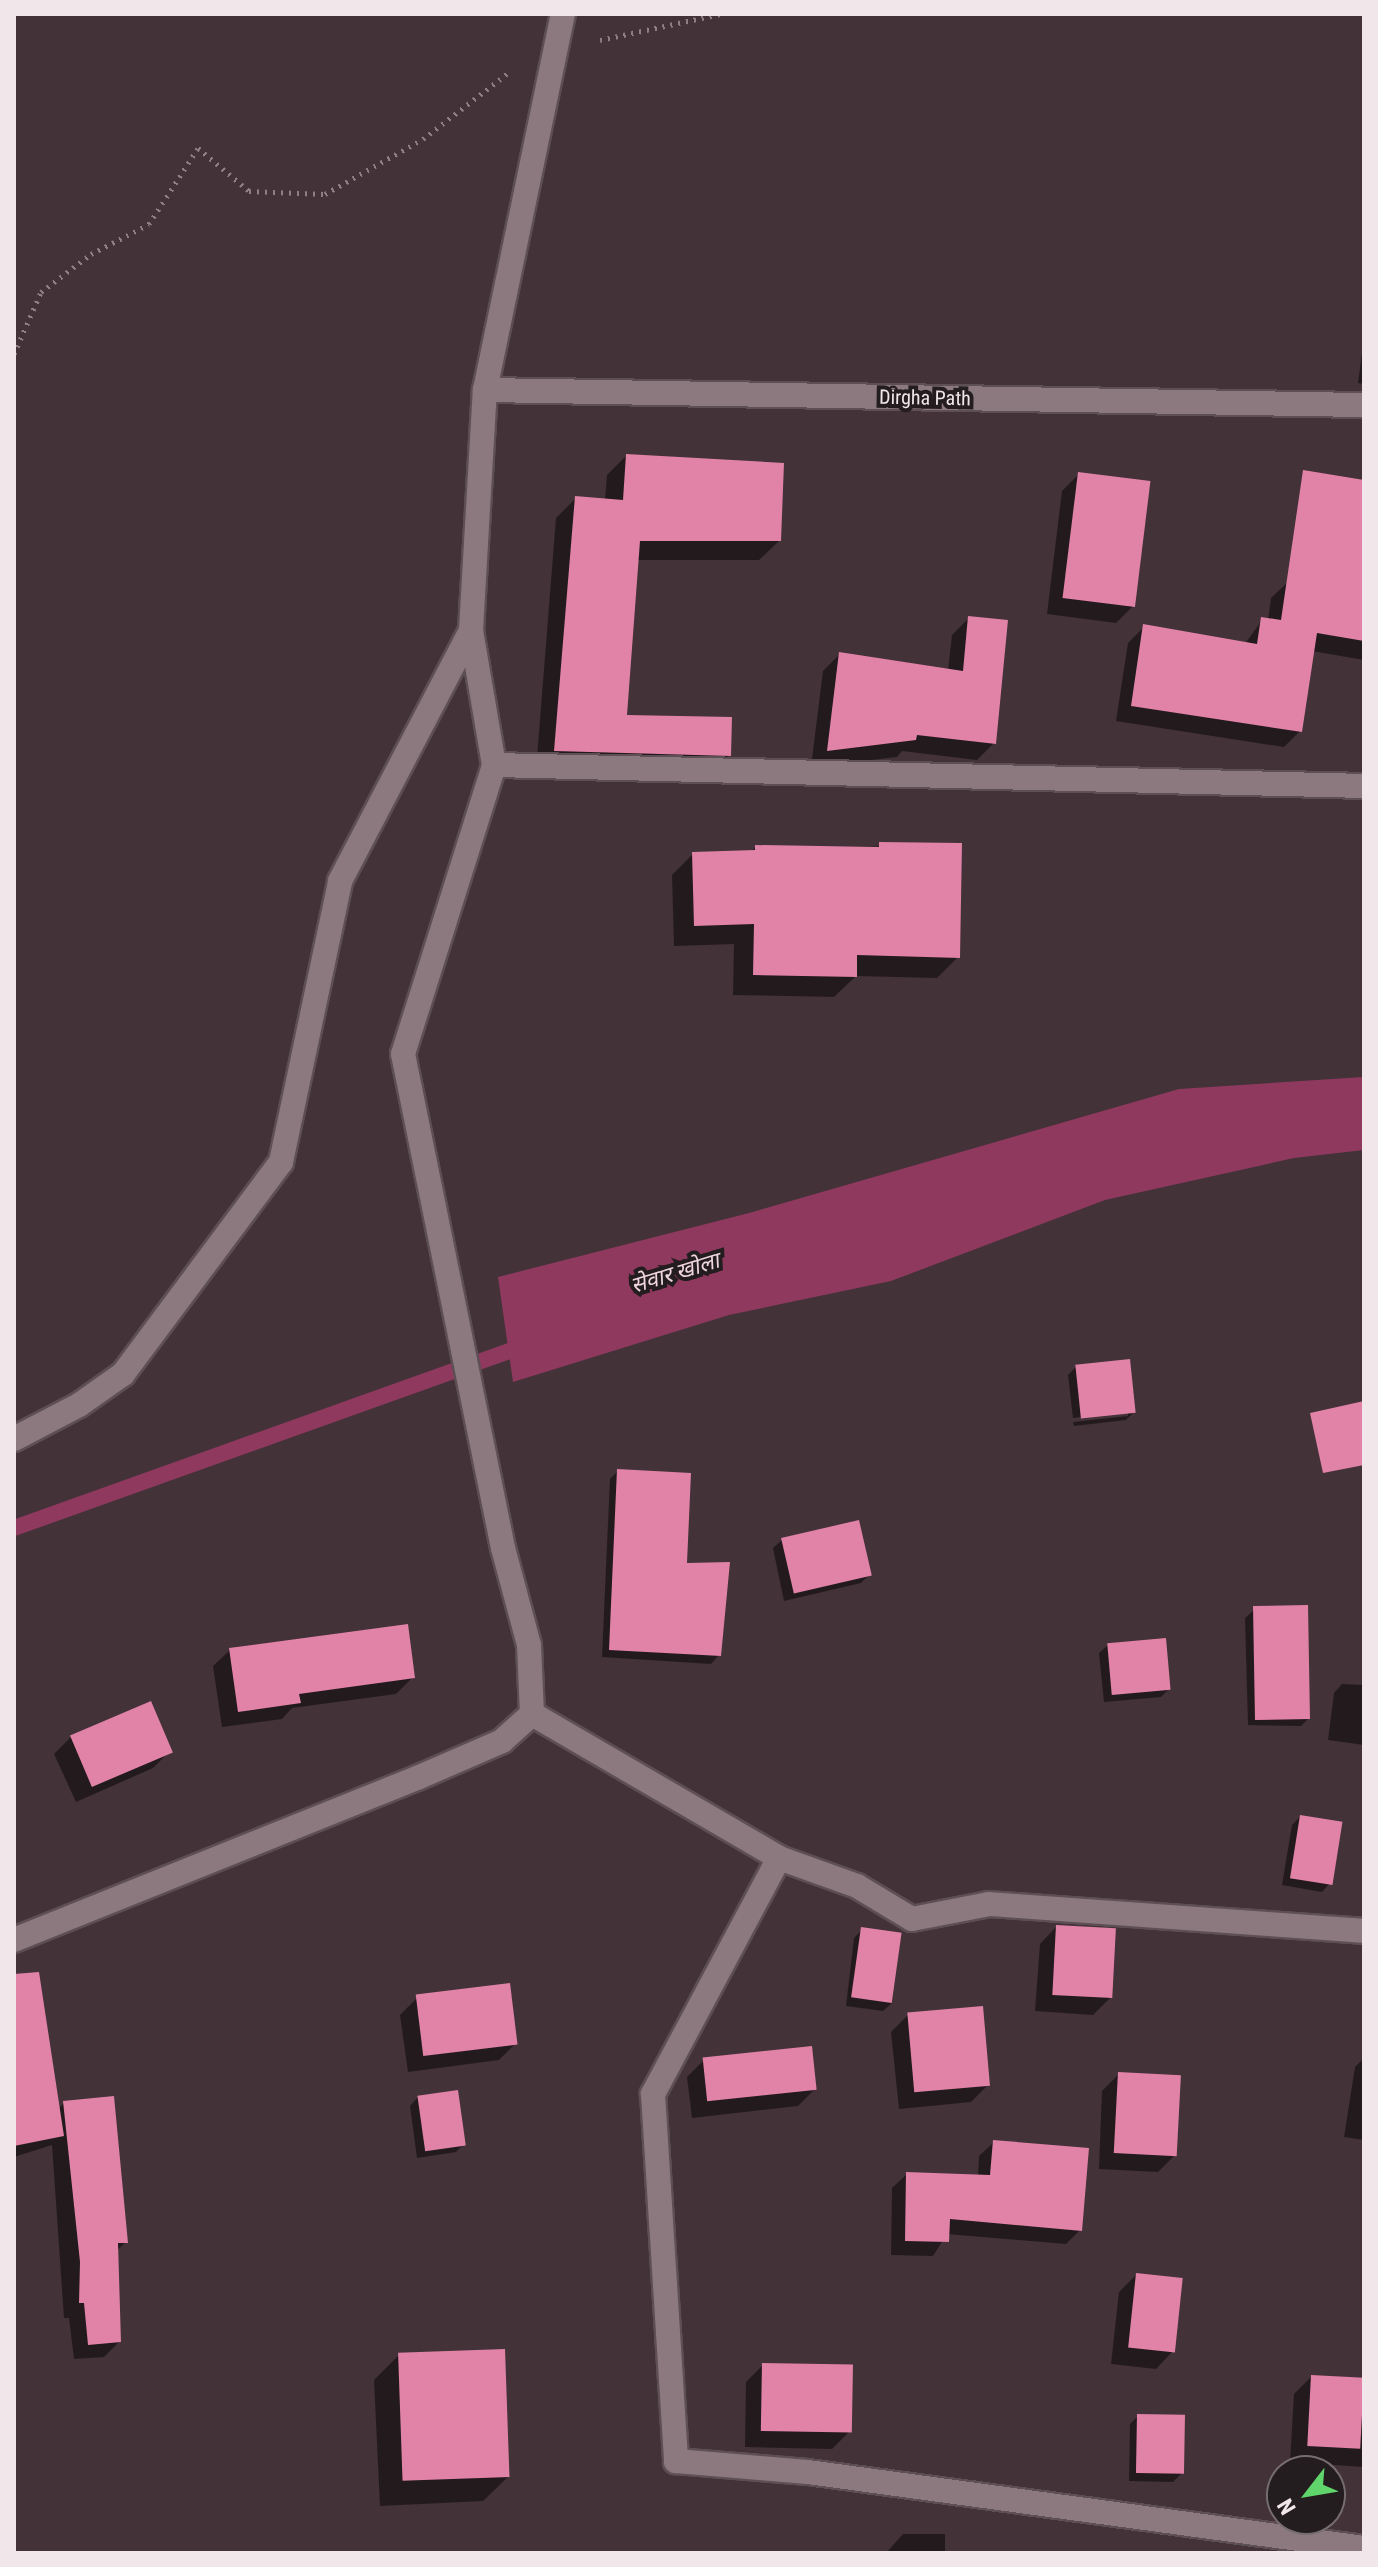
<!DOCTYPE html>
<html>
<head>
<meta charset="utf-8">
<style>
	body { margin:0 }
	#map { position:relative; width:1378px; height:2567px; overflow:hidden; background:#433238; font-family:"Roboto Condensed","Noto Sans Devanagari",sans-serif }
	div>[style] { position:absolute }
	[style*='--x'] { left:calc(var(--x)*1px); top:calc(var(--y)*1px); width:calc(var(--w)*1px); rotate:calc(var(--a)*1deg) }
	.water>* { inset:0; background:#90395f }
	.shadow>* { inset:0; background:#0007 }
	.stream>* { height:16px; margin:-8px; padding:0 8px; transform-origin:8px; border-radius:8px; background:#90395f }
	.building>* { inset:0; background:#e182a7; transform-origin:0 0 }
	.path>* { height:5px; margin-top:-2.5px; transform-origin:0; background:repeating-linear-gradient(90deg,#8e7f85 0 2px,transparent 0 8px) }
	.roads { filter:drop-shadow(2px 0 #5d4f54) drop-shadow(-2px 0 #5d4f54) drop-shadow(0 2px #5d4f54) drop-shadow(0 -2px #5d4f54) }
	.street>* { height:24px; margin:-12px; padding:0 12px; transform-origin:12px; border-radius:12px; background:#8c7980 }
	.secondary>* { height:24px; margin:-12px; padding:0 12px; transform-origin:12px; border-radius:12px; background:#8c7980 }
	span { translate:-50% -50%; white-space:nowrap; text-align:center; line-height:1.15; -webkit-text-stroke:8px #241d1f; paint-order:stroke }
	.street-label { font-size:20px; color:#f1e6ea }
	.water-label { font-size:22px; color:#f0d6df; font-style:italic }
	.frame { position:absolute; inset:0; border:16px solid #f1e6ea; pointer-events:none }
	.north { position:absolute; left:1266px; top:2455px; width:80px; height:80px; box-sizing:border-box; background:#241d1f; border:2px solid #766d70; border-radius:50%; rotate:239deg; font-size:22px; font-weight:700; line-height:32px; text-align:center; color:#f1e6ea }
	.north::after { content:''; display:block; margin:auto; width:28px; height:36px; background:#5fd56b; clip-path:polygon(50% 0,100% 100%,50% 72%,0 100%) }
</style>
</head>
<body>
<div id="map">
	<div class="water">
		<i style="clip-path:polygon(1364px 1077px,1364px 1150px,1294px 1158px,1105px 1200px,891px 1281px,729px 1315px,513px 1382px,498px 1277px,749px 1213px,1179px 1089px)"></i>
	</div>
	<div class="shadow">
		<i style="clip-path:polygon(1364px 338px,1364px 384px,1358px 383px)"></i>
		<i style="clip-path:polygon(626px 456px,779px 541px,759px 560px,636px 560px,625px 717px,729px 755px,709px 774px,536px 770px,556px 518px,576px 498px,605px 500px,607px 475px)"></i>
		<i style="clip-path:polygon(1079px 474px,1133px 606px,1116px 623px,1047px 614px,1062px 491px)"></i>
		<i style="clip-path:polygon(1288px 582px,1364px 594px,1364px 660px,1312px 651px,1300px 731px,1284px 747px,1116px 721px,1128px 643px,1144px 627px,1245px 644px,1262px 620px,1268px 621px,1271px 598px)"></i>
		<i style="clip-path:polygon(969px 618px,994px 743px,977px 760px,902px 751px,897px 757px,811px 767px,823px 671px,840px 654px,948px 671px,952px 635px)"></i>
		<i style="clip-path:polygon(960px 846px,958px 957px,937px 978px,856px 976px,834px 997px,733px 995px,734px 944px,674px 946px,672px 875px,693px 854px,751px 852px,756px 847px)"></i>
		<i style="clip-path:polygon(1076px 1367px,1134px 1412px,1126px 1420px,1074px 1426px,1073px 1422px,1128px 1416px,1128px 1411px,1073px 1418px,1068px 1375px)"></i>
		<i style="clip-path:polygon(618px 1471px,685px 1565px,719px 1655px,711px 1664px,602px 1657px,610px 1479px)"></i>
		<i style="clip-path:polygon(782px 1540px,870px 1574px,861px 1583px,784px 1601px,773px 1548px)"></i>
		<i style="clip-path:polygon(1254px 1610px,1309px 1718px,1301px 1726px,1248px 1725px,1245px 1618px)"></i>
		<i style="clip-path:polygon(1108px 1645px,1169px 1689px,1161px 1697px,1104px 1702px,1099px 1653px)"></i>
		<i style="clip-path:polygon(230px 1650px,413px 1677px,396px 1694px,292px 1708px,282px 1719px,222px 1727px,213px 1666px)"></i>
		<i style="clip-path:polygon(1342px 1684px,1364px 1685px,1364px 1745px,1328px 1740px,1334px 1693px)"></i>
		<i style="clip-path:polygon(71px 1737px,170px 1751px,153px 1768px,76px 1802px,54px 1754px)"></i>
		<i style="clip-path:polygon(1300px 1817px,1330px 1883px,1322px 1892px,1282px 1885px,1292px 1825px)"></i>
		<i style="clip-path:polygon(1056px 1927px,1110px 1998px,1093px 2015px,1035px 2011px,1040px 1944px)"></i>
		<i style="clip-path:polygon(862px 1930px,892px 2003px,883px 2011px,846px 2006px,854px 1938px)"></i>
		<i style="clip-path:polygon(417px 1998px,516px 2043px,499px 2060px,408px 2072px,400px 2015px)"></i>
		<i style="clip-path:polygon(908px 2015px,988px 2085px,971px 2102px,899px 2109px,891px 2032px)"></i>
		<i style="clip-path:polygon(14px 2039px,58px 2109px,64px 2103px,126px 2242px,116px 2251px,119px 2342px,104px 2357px,74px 2359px,69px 2318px,64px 2318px,52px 2145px,14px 2157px)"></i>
		<i style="clip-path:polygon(1364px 2058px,1364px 2140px,1344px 2137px,1355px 2067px)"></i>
		<i style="clip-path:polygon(704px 2060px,815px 2089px,798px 2106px,692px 2118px,687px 2077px)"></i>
		<i style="clip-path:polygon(1119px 2074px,1175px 2155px,1158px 2172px,1099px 2169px,1102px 2091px)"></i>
		<i style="clip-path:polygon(418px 2097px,464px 2144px,456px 2152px,417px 2158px,410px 2106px)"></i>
		<i style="clip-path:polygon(994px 2142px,1080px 2230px,1066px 2244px,947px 2234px,933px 2256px,891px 2255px,892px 2188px,907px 2174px,978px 2177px,979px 2156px)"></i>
		<i style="clip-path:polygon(1136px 2275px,1172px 2352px,1156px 2369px,1111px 2364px,1119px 2292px)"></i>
		<i style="clip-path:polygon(399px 2355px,508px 2477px,483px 2501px,380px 2506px,374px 2380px)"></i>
		<i style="clip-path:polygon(763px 2365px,849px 2432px,832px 2449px,745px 2447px,746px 2382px)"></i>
		<i style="clip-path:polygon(1311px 2377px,1364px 2380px,1364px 2467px,1290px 2462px,1294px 2394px)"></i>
		<i style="clip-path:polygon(1138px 2416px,1182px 2473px,1173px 2482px,1129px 2481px,1130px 2424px)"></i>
		<i style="clip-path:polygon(903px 2534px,945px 2534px,945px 2553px,886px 2553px)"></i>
	</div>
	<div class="stream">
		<i style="--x:14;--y:1528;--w:547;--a:-19.66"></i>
	</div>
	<div class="building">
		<i style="clip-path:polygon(626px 454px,784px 463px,781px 541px,640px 541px,627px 715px,732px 717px,731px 756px,554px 751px,575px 496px,623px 500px)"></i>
		<i style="clip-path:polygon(1303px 470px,1364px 480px,1364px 641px,1317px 633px,1302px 732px,1131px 706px,1143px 624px,1257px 644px,1261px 617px,1281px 620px)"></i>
		<i style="left:1078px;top:472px;width:73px;height:127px;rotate:7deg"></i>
		<i style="clip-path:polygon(968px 616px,1008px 620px,996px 744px,917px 735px,916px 740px,827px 751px,839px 652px,963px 671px)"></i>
		<i style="clip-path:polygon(879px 842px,962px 843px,960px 958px,857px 955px,857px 977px,753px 975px,754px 924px,694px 926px,692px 852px,755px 850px,755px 845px,879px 847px)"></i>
		<i style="left:1130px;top:1359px;width:54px;height:55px;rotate:84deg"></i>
		<i style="clip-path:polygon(1364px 1401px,1364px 1465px,1323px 1473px,1310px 1413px)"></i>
		<i style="clip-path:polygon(617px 1469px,691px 1473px,687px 1563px,730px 1562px,721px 1656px,609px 1650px)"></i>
		<i style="left:859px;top:1520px;width:57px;height:80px;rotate:77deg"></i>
		<i style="left:1308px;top:1605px;width:114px;height:55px;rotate:89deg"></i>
		<i style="clip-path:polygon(408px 1624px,415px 1678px,299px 1694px,301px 1703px,238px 1712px,229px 1648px)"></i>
		<i style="left:1166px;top:1638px;width:52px;height:59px;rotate:85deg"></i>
		<i style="left:151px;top:1701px;width:56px;height:88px;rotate:67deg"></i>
		<i style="left:1300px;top:1815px;width:43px;height:64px;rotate:9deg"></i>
		<i style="left:1056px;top:1925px;width:60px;height:70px;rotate:3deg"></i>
		<i style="left:861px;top:1927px;width:41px;height:71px;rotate:8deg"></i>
		<i style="clip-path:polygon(39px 1972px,64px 2136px,14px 2146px,14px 1974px)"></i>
		<i style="left:510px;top:1983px;width:62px;height:95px;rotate:83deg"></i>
		<i style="left:983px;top:2006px;width:80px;height:76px;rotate:85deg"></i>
		<i style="left:812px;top:2046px;width:44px;height:110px;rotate:84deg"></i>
		<i style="left:1118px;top:2072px;width:63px;height:81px;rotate:3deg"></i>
		<i style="left:458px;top:2090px;width:56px;height:41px;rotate:82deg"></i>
		<i style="clip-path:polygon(114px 2096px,128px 2243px,118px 2243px,121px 2342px,88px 2345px,84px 2303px,79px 2303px,80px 2262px,63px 2101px)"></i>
		<i style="clip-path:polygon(993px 2140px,1089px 2148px,1082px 2231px,950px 2219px,949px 2242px,905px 2241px,906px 2172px,990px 2175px)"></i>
		<i style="left:1136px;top:2273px;width:47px;height:75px;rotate:6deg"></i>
		<i style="left:505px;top:2349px;width:128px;height:107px;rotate:88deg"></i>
		<i style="left:762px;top:2363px;width:91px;height:68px;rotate:1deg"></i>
		<i style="left:1311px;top:2375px;width:53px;height:71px;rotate:3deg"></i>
		<i style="left:1137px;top:2414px;width:48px;height:59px;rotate:1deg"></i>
	</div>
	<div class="path">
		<i style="--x:600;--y:40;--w:123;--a:-12.2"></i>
		<i style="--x:14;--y:354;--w:68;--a:-66.5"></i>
		<i style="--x:41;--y:292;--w:63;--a:-37.2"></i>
		<i style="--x:91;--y:254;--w:65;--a:-27.3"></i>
		<i style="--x:149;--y:224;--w:90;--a:-57.2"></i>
		<i style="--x:198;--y:148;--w:67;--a:40.1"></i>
		<i style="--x:249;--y:191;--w:76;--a:2.3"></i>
		<i style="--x:325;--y:194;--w:112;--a:-29.3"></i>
		<i style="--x:423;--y:139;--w:108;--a:-37.8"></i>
	</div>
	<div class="roads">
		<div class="street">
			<i style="--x:485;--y:390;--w:879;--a:0.98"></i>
			<i style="--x:494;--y:765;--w:870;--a:1.38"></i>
			<i style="--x:14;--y:1439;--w:73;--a:-27.6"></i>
			<i style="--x:79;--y:1405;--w:54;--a:-35.2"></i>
			<i style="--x:123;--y:1374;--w:264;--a:-53.3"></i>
			<i style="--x:281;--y:1162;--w:287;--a:-78.1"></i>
			<i style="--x:340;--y:881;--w:283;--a:-62.4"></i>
			<i style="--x:532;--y:1714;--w:286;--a:30.2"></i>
			<i style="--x:779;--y:1858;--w:83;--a:19.7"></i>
			<i style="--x:857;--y:1886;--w:64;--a:31"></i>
			<i style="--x:912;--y:1919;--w:78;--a:-11"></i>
			<i style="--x:989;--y:1904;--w:376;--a:4.1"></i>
			<i style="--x:779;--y:1858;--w:268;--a:118.1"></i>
			<i style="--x:653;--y:2094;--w:368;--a:86.4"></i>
			<i style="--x:676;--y:2461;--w:132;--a:4.8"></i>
			<i style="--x:808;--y:2472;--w:561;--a:7.78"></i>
		</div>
		<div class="secondary">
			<i style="--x:14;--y:1940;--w:434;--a:-21.9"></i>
			<i style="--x:417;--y:1778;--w:93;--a:-23.5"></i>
			<i style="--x:502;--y:1741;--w:40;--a:-42"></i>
			<i style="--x:532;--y:1714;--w:69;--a:-92.5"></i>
			<i style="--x:529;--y:1645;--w:100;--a:-105"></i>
			<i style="--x:503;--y:1548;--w:504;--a:-101.44"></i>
			<i style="--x:403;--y:1054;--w:303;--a:-72.5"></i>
			<i style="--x:494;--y:765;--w:137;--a:-99.7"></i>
			<i style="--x:471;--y:630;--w:240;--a:-86.7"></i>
			<i style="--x:485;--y:390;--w:384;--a:-78.3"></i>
		</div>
	</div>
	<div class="street-label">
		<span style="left:925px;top:398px;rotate:1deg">Dirgha Path</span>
	</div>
	<div class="water-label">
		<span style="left:675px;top:1273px;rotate:-17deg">सेवार खोला</span>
	</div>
	<div class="frame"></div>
	<div class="north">N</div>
</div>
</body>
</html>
